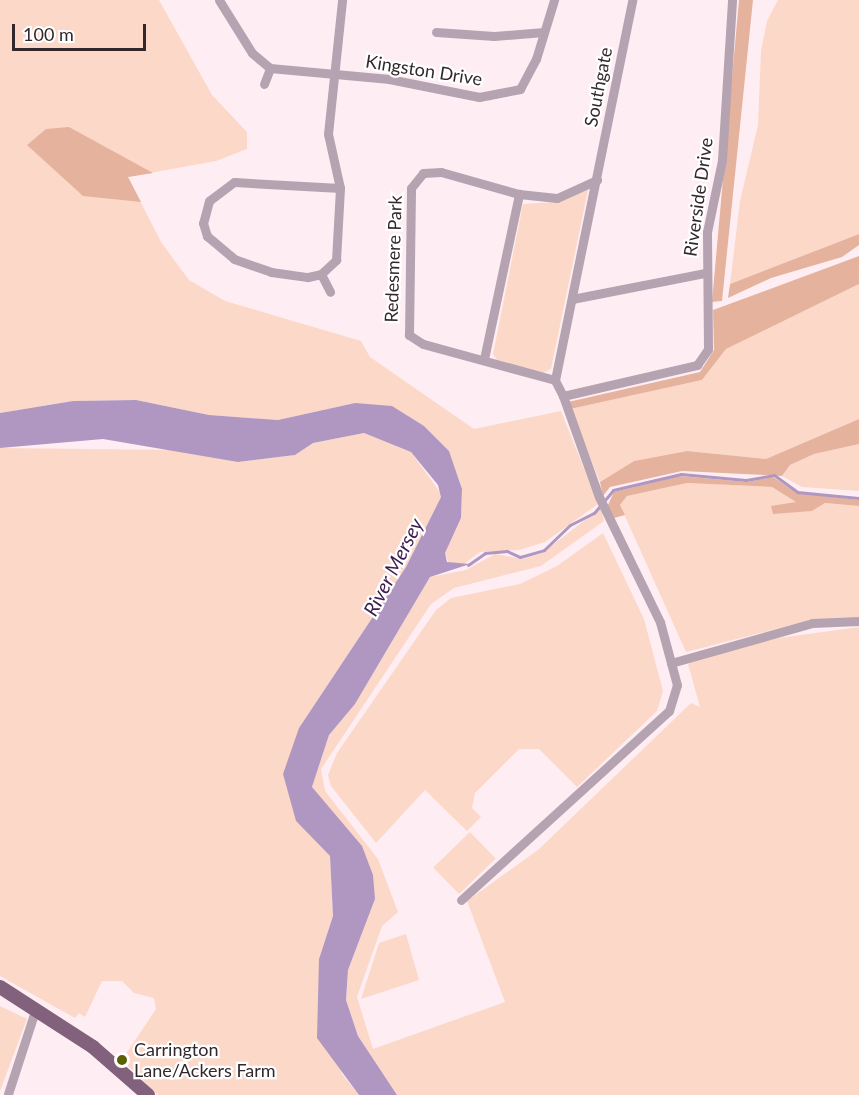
<!DOCTYPE html>
<html>
<head>
<meta charset="utf-8">
<style>
	body { margin:0 }
	#map { position:relative; width:859px; height:1095px; overflow:hidden; background:#feeef3; font-family:Lato,sans-serif }
	div>[style] { position:absolute }
	[style*='--x'] { left:calc(var(--x)*1px); top:calc(var(--y)*1px); width:calc(var(--w)*1px); rotate:calc(var(--a)*1deg) }
	.green>* { inset:0; background:#fcd8c9; transform-origin:0 0 }
	.forest>* { inset:0; background:#e5b39d }
	.water>* { inset:0; background:#af97c2 }
	.stream>* { height:3px; margin:-1.5px; padding:0 1.5px; transform-origin:1.5px; border-radius:1.5px; background:#af97c2 }
	.street>* { height:9px; margin:-4.5px; padding:0 4.5px; transform-origin:4.5px; border-radius:4.5px; background:#b6a3b2 }
	.primary>* { height:14px; margin:-7px; padding:0 7px; transform-origin:7px; border-radius:7px; background:#81617b }
	.dots>* { width:16px; height:16px; translate:-50% -50%; box-sizing:border-box; border:3px solid #fff; border-radius:50% }
	span { translate:-50% -50%; white-space:nowrap; text-align:center; line-height:1.15; -webkit-text-stroke:4.5px #fff; paint-order:stroke }
	.street-label { font-size:18px; color:#32282b }
	.poi-label { font-size:18px; color:#32282b }
	.left { translate:0 -50%; text-align:left }
	.water-label { font-size:20px; color:#3c1c50; font-style:italic }
	.scale { position:absolute; left:12px; top:24px; width:134px; height:27px; box-sizing:border-box; border:3px solid #32282b; border-top:0; padding-left:8px; font-size:18px; line-height:21px; white-space:nowrap; color:#32282b; -webkit-text-stroke:4px #fff; paint-order:stroke }
</style>
</head>
<body>
<div id="map">
	<div class="green">
		<i style="clip-path:polygon(0 0,159px 0,212px 95px,247px 132px,247px 149px,216px 161px,128px 177px,161px 242px,189px 280px,225px 301px,361px 341px,370px 357px,474px 429px,561px 411px,598px 504px,545px 542px,519px 550px,480px 552px,460px 567px,450px 566px,445px 553px,461px 518px,462px 489px,449px 451px,424px 426px,355px 403px,278px 420px,209px 415px,136px 400px,73px 401px,0 413px)"></i>
		<i style="clip-path:polygon(778px 0,859px 0,859px 234px,730px 284px,740px 201px,758px 125px,761px 51px,767px 21px)"></i>
		<i style="clip-path:polygon(588px 190px,551px 369px,543px 373px,497px 360px,493px 354px,523px 204px,556px 202px)"></i>
		<i style="clip-path:polygon(859px 284px,859px 419px,766px 459px,687px 451px,634px 461px,600px 482px,570px 409px,702px 380px,726px 349px)"></i>
		<i style="clip-path:polygon(364px 433px,411px 452px,442px 495px,406px 567px,299px 728px,296px 821px,330px 856px,333px 916px,319px 959px,342px 1074px,359px 1095px,158px 1095px,122px 1060px,156px 1009px,154px 998px,134px 993px,122px 981px,102px 981px,85px 1017px,79px 1013px,75px 1018px,0 976px,0 448px,175px 450px,238px 462px,295px 455px,313px 443px)"></i>
		<i style="clip-path:polygon(859px 444px,859px 491px,802px 487px,782px 476px,790px 465px,814px 454px)"></i>
		<i style="clip-path:polygon(687px 483px,772px 487px,812px 511px,825px 503px,859px 506px,859px 618px,811px 620px,686px 652px,620px 505px,627px 496px)"></i>
		<i style="clip-path:polygon(601px 508px,604px 521px,541px 566px,454px 588px,431px 604px,321px 769px,325px 791px,378px 859px,398px 912px,382px 926px,357px 997px,373px 1049px,505px 1002px,467px 901px,538px 850px,691px 703px,700px 707px,688px 664px,708px 654px,779px 638px,859px 627px,859px 1095px,397px 1095px,358px 1036px,346px 1000px,348px 970px,375px 899px,312px 787px,329px 735px,355px 704px,430px 577px,466px 570px,495px 554px,523px 559px,542px 553px)"></i>
		<i style="clip-path:polygon(603px 533px,644px 619px,663px 691px,657px 711px,577px 787px,539px 749px,519px 749px,475px 793px,472px 808px,481px 817px,467px 831px,425px 790px,376px 843px,331px 786px,328px 775px,337px 753px,436px 610px,451px 598px,520px 584px,557px 566px)"></i>
		<i style="left:470px;top:832px;width:37px;height:51px;rotate:46deg"></i>
		<i style="clip-path:polygon(406px 934px,419px 980px,361px 999px,379px 943px)"></i>
		<i style="clip-path:polygon(0 1006px,27px 1019px,0 1091px)"></i>
	</div>
	<div class="forest">
		<i style="clip-path:polygon(739px 0,753px 0,722px 301px,712px 302px)"></i>
		<i style="clip-path:polygon(69px 127px,153px 173px,128px 177px,141px 202px,83px 196px,27px 145px,46px 129px)"></i>
		<i style="clip-path:polygon(859px 234px,859px 245px,842px 257px,771px 278px,728px 298px,730px 284px)"></i>
		<i style="clip-path:polygon(859px 256px,859px 284px,726px 349px,702px 380px,570px 409px,568px 402px,700px 372px,714px 350px,713px 310px)"></i>
		<i style="clip-path:polygon(859px 419px,859px 444px,814px 454px,790px 465px,782px 476px,682px 471px,610px 487px,603px 496px,600px 482px,634px 461px,687px 451px,766px 459px)"></i>
		<i style="clip-path:polygon(680px 476px,747px 482px,773px 477px,797px 493px,859px 500px,859px 506px,825px 503px,812px 511px,773px 514px,771px 506px,796px 502px,772px 487px,687px 483px,627px 496px,620px 505px,625px 515px,614px 518px,607px 507px,614px 492px)"></i>
	</div>
	<div class="water">
		<i style="clip-path:polygon(136px 400px,209px 415px,278px 420px,355px 403px,392px 406px,424px 426px,449px 451px,462px 489px,461px 518px,445px 553px,447px 562px,470px 564px,430px 577px,355px 704px,329px 735px,312px 787px,362px 846px,373px 875px,375px 899px,348px 970px,346px 1000px,358px 1036px,397px 1095px,359px 1095px,317px 1038px,319px 959px,333px 916px,330px 856px,296px 821px,283px 774px,299px 728px,406px 567px,441px 497px,438px 485px,411px 452px,364px 433px,313px 443px,295px 455px,238px 462px,103px 439px,0 448px,0 413px,73px 401px)"></i>
	</div>
	<div class="stream">
		<i style="--x:468;--y:565;--w:21;--a:-35"></i>
		<i style="--x:485;--y:553;--w:22;--a:-5"></i>
		<i style="--x:507;--y:551;--w:14;--a:25"></i>
		<i style="--x:520;--y:557;--w:25;--a:-16"></i>
		<i style="--x:544;--y:550;--w:36;--a:-44"></i>
		<i style="--x:570;--y:525;--w:27;--a:-27"></i>
		<i style="--x:594;--y:513;--w:30;--a:-50"></i>
		<i style="--x:613;--y:490;--w:70;--a:-13.2"></i>
		<i style="--x:681;--y:474;--w:65;--a:5.3"></i>
		<i style="--x:746;--y:480;--w:28;--a:-10"></i>
		<i style="--x:774;--y:475;--w:29;--a:36"></i>
		<i style="--x:797;--y:492;--w:62;--a:5.5"></i>
	</div>
	<div class="street">
		<i style="--x:219;--y:0;--w:62;--a:58.1"></i>
		<i style="--x:252;--y:53;--w:23;--a:40"></i>
		<i style="--x:270;--y:68;--w:120;--a:5.3"></i>
		<i style="--x:389;--y:79;--w:92;--a:11.3"></i>
		<i style="--x:479;--y:97;--w:42;--a:-11"></i>
		<i style="--x:520;--y:89;--w:34;--a:-62"></i>
		<i style="--x:536;--y:59;--w:62;--a:-73"></i>
		<i style="--x:436;--y:32;--w:58;--a:3.9"></i>
		<i style="--x:494;--y:36;--w:50;--a:-4.6"></i>
		<i style="--x:264;--y:84;--w:17;--a:-69"></i>
		<i style="--x:340;--y:188;--w:106;--a:-176.8"></i>
		<i style="--x:234;--y:182;--w:31;--a:143"></i>
		<i style="--x:209;--y:201;--w:23;--a:105"></i>
		<i style="--x:203;--y:223;--w:14;--a:73"></i>
		<i style="--x:207;--y:236;--w:35;--a:40"></i>
		<i style="--x:234;--y:259;--w:39;--a:19"></i>
		<i style="--x:271;--y:272;--w:37;--a:8"></i>
		<i style="--x:308;--y:277;--w:13;--a:-13"></i>
		<i style="--x:321;--y:274;--w:21;--a:-43"></i>
		<i style="--x:336;--y:260;--w:72;--a:-86.8"></i>
		<i style="--x:340;--y:188;--w:55;--a:-102.5"></i>
		<i style="--x:328;--y:134;--w:135;--a:-84"></i>
		<i style="--x:321;--y:274;--w:20;--a:63"></i>
		<i style="--x:572;--y:299;--w:136;--a:-11.1"></i>
		<i style="--x:484;--y:359;--w:169;--a:-78"></i>
		<i style="--x:555;--y:380;--w:137;--a:-164.7"></i>
		<i style="--x:423;--y:344;--w:17;--a:-147"></i>
		<i style="--x:409;--y:335;--w:147;--a:-89.2"></i>
		<i style="--x:411;--y:188;--w:19;--a:-51"></i>
		<i style="--x:423;--y:173;--w:18;--a:-3"></i>
		<i style="--x:441;--y:172;--w:81;--a:15.8"></i>
		<i style="--x:519;--y:194;--w:38;--a:6"></i>
		<i style="--x:557;--y:198;--w:44;--a:-24.2"></i>
		<i style="--x:563;--y:396;--w:138;--a:-13"></i>
		<i style="--x:697;--y:365;--w:19;--a:-55"></i>
		<i style="--x:708;--y:349;--w:117;--a:-90.5"></i>
		<i style="--x:707;--y:232;--w:74;--a:-78.2"></i>
		<i style="--x:722;--y:160;--w:160;--a:-86.4"></i>
		<i style="--x:563;--y:396;--w:18;--a:-117"></i>
		<i style="--x:555;--y:380;--w:388;--a:-78.5"></i>
		<i style="--x:671;--y:663;--w:147;--a:-15.8"></i>
		<i style="--x:812;--y:623;--w:47;--a:-2.4"></i>
		<i style="--x:461;--y:900;--w:281;--a:-42.3"></i>
		<i style="--x:669;--y:711;--w:27;--a:-73"></i>
		<i style="--x:677;--y:685;--w:65;--a:-105.1"></i>
		<i style="--x:660;--y:622;--w:139;--a:-116"></i>
		<i style="--x:599;--y:497;--w:107;--a:-109.6"></i>
		<i style="--x:8;--y:1094;--w:90;--a:-72"></i>
	</div>
	<div class="primary">
		<i style="--x:0;--y:987;--w:111;--a:32.8"></i>
		<i style="--x:93;--y:1047;--w:73;--a:41.1"></i>
	</div>
	<div class="dots">
		<i style="left:122px;top:1060px;background:#596100"></i>
	</div>
	<div class="street-label">
		<span style="left:424px;top:70px;rotate:9deg">Kingston Drive</span>
		<span style="left:598px;top:87px;rotate:-79deg">Southgate</span>
		<span style="left:698px;top:197px;rotate:-82deg">Riverside Drive</span>
		<span style="left:393px;top:259px;rotate:-88deg">Redesmere Park</span>
	</div>
	<div class="poi-label">
		<span class="left" style="left:134px;top:1060px">Carrington<br>Lane/Ackers Farm</span>
	</div>
	<div class="water-label">
		<span style="left:393px;top:567px;rotate:-63deg">River Mersey</span>
	</div>
	<div class="scale">100 m</div>
</div>
</body>
</html>
